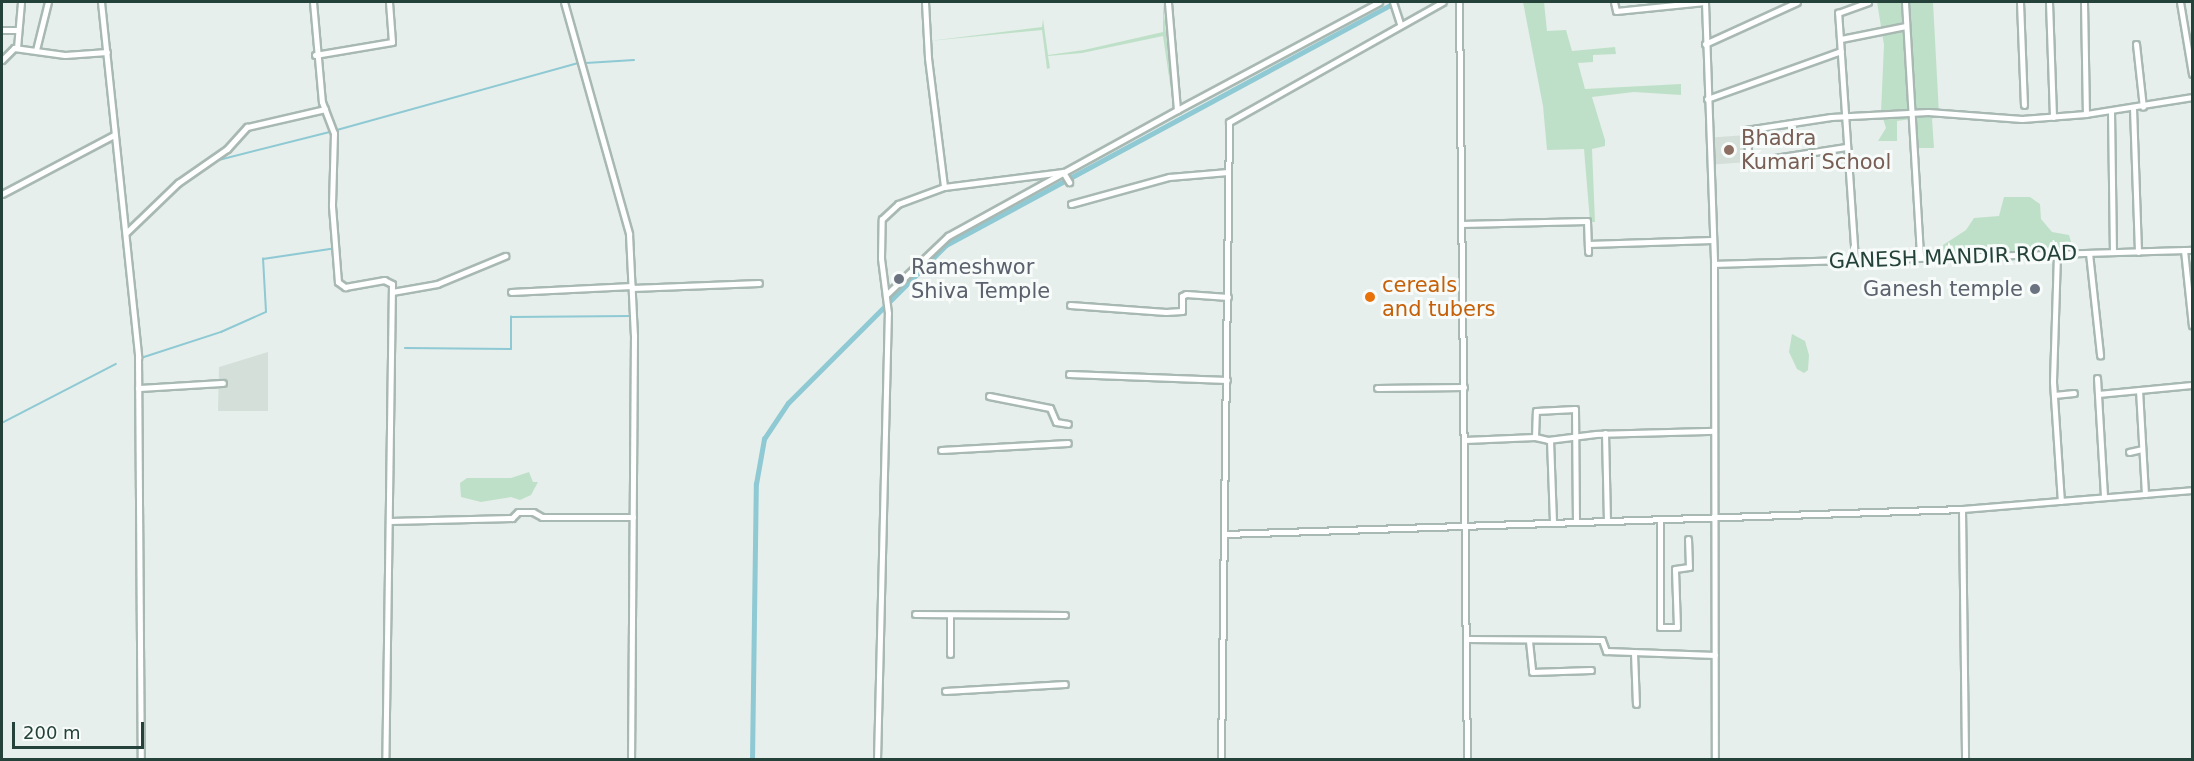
<!DOCTYPE html>
<html>
<head>
<meta charset="utf-8">
<style>
	body { margin:0 }
	#map { position:relative; width:2194px; height:761px; overflow:hidden; background:#e6efeb; font-family:"DejaVu Sans",sans-serif }
	div>[style] { position:absolute }
	[style*='--x'] { left:calc(var(--x)*1px); top:calc(var(--y)*1px); width:calc(var(--w)*1px); rotate:calc(var(--a)*1deg) }
	.built>* { inset:0; background:#d4dfda; transform-origin:0 0 }
	.green>* { inset:0; background:#bfe0c8 }
	.stream>* { height:1.5px; margin:-0.75px; padding:0 0.75px; transform-origin:0.75px; border-radius:0.75px; background:#8ec9d4 }
	.canal>* { height:4.5px; margin:-2.25px; padding:0 2.25px; transform-origin:2.25px; border-radius:2.25px; background:#8ec9d4 }
	.roads { filter:drop-shadow(2px 0 #a8b8b2) drop-shadow(-2px 0 #a8b8b2) drop-shadow(0 2px #a8b8b2) drop-shadow(0 -2px #a8b8b2) }
	.street>* { height:5px; margin:-2.5px; padding:0 2.5px; transform-origin:2.5px; border-radius:2.5px; background:#fff }
	.dots>* { width:16px; height:16px; translate:-50% -50%; box-sizing:border-box; border:3px solid #f7fbf9; border-radius:50% }
	span { translate:-50% -50%; white-space:nowrap; text-align:center; line-height:1.15; -webkit-text-stroke:6px #f7fbf9; paint-order:stroke }
	.education-label { font-size:21px; color:#785e54 }
	.left { translate:0 -50%; text-align:left }
	.street-label { font-size:21px; color:#24423a }
	.worship-label { font-size:21px; color:#5b616d }
	.right { translate:-100% -50%; text-align:right }
	.food-label { font-size:21px; color:#c56008 }
	.frame { position:absolute; inset:0; border:3px solid #24423a; pointer-events:none }
	.scale { position:absolute; left:12px; top:722px; width:132px; height:27px; box-sizing:border-box; border:3px solid #24423a; border-top:0; padding-left:8px; font-size:18px; line-height:21px; white-space:nowrap; color:#24423a; -webkit-text-stroke:4px #f7fbf9; paint-order:stroke }
</style>
</head>
<body>
<div id="map">
	<div class="built">
		<i style="left:1747px;top:135px;width:27px;height:39px;rotate:86deg"></i>
		<i style="clip-path:polygon(268px 352px,268px 411px,218px 411px,219px 367px)"></i>
	</div>
	<div class="green">
		<i style="clip-path:polygon(1163px 2px,1173px 104px,1163px 36px,1082px 53px,1048px 56px,1050px 68px,1047px 69px,1042px 30px,929px 41px,1042px 27px,1043px 19px,1048px 55px,1084px 50px,1163px 32px)"></i>
		<i style="clip-path:polygon(1523px 2px,1544px 2px,1547px 31px,1566px 30px,1572px 51px,1615px 47px,1616px 54px,1593px 55px,1593px 62px,1578px 63px,1585px 89px,1681px 84px,1681px 95px,1634px 92px,1592px 97px,1605px 140px,1605px 146px,1592px 149px,1595px 222px,1590px 222px,1584px 149px,1547px 150px,1543px 106px)"></i>
		<i style="clip-path:polygon(1877px 2px,1933px 2px,1939px 114px,1932px 119px,1934px 148px,1916px 148px,1911px 119px,1897px 121px,1897px 141px,1878px 141px,1886px 128px,1881px 112px,1884px 45px)"></i>
		<i style="clip-path:polygon(2004px 197px,2030px 197px,2040px 204px,2041px 219px,2052px 232px,2069px 235px,2072px 245px,2068px 251px,1944px 255px,1943px 245px,1966px 230px,1974px 218px,1999px 216px)"></i>
		<i style="clip-path:polygon(1792px 334px,1805px 341px,1809px 355px,1808px 370px,1804px 373px,1797px 369px,1789px 352px)"></i>
		<i style="clip-path:polygon(529px 472px,533px 482px,538px 482px,531px 495px,520px 500px,511px 497px,481px 502px,461px 497px,460px 483px,467px 478px,511px 478px)"></i>
	</div>
	<div class="stream">
		<i style="--x:586;--y:63;--w:48;--a:-3.6"></i>
		<i style="--x:337;--y:130;--w:250;--a:-15.5"></i>
		<i style="--x:215;--y:161;--w:119;--a:-14.2"></i>
		<i style="--x:405;--y:348;--w:106;--a:0.5"></i>
		<i style="--x:511;--y:349;--w:32;--a:-90"></i>
		<i style="--x:511;--y:317;--w:119;--a:-0.5"></i>
		<i style="--x:141;--y:358;--w:84;--a:-18"></i>
		<i style="--x:221;--y:332;--w:49;--a:-24"></i>
		<i style="--x:266;--y:312;--w:53;--a:-93.2"></i>
		<i style="--x:263;--y:259;--w:69;--a:-8.4"></i>
		<i style="--x:2;--y:423;--w:128;--a:-27.4"></i>
	</div>
	<div class="canal">
		<i style="--x:752;--y:760;--w:276;--a:-89.2"></i>
		<i style="--x:756;--y:484;--w:46;--a:-79.9"></i>
		<i style="--x:764;--y:439;--w:43;--a:-56.3"></i>
		<i style="--x:788;--y:403;--w:223;--a:-45"></i>
		<i style="--x:946;--y:245;--w:511;--a:-28.37"></i>
	</div>
	<div class="roads">
		<div class="street">
			<i style="--x:101;--y:2;--w:357;--a:84"></i>
			<i style="--x:138;--y:357;--w:403;--a:89.6"></i>
			<i style="--x:313;--y:2;--w:100;--a:84.9"></i>
			<i style="--x:322;--y:102;--w:33;--a:69"></i>
			<i style="--x:334;--y:133;--w:73;--a:91.6"></i>
			<i style="--x:332;--y:206;--w:76;--a:85.5"></i>
			<i style="--x:338;--y:282;--w:9;--a:36"></i>
			<i style="--x:345;--y:287;--w:40;--a:-10"></i>
			<i style="--x:384;--y:280;--w:9;--a:27"></i>
			<i style="--x:392;--y:284;--w:476;--a:90.8"></i>
			<i style="--x:564;--y:2;--w:241;--a:74.3"></i>
			<i style="--x:629;--y:234;--w:101;--a:87.2"></i>
			<i style="--x:634;--y:335;--w:425;--a:90.4"></i>
			<i style="--x:925;--y:2;--w:56;--a:86.9"></i>
			<i style="--x:928;--y:58;--w:130;--a:82.9"></i>
			<i style="--x:1393;--y:2;--w:23;--a:72"></i>
			<i style="--x:1459;--y:2;--w:758;--a:89.4"></i>
			<i style="--x:1614;--y:2;--w:9;--a:77"></i>
			<i style="--x:1616;--y:11;--w:89;--a:-5.8"></i>
			<i style="--x:1705;--y:2;--w:262;--a:88"></i>
			<i style="--x:1714;--y:264;--w:496;--a:89.9"></i>
			<i style="--x:1905;--y:2;--w:256;--a:86.6"></i>
			<i style="--x:2020;--y:2;--w:103;--a:87.8"></i>
			<i style="--x:2049;--y:2;--w:115;--a:88"></i>
			<i style="--x:2084;--y:2;--w:112;--a:89"></i>
			<i style="--x:2180;--y:2;--w:73;--a:80.5"></i>
			<i style="--x:2;--y:30;--w:16;--a:0"></i>
			<i style="--x:1841;--y:39;--w:66;--a:-11.3"></i>
			<i style="--x:1705;--y:44;--w:101;--a:-24.5"></i>
			<i style="--x:2136;--y:44;--w:63;--a:83.7"></i>
			<i style="--x:17;--y:48;--w:46;--a:-85"></i>
			<i style="--x:36;--y:50;--w:49;--a:-76"></i>
			<i style="--x:315;--y:55;--w:78;--a:-9.6"></i>
			<i style="--x:392;--y:42;--w:40;--a:-94.3"></i>
			<i style="--x:2;--y:60;--w:17;--a:-45"></i>
			<i style="--x:14;--y:48;--w:51;--a:7.8"></i>
			<i style="--x:65;--y:55;--w:42;--a:-4.1"></i>
			<i style="--x:1707;--y:99;--w:142;--a:-19.7"></i>
			<i style="--x:2133;--y:108;--w:144;--a:88"></i>
			<i style="--x:1177;--y:110;--w:229;--a:-28.1"></i>
			<i style="--x:2111;--y:111;--w:141;--a:89.2"></i>
			<i style="--x:1846;--y:147;--w:98;--a:171.2"></i>
			<i style="--x:1749;--y:162;--w:32;--a:-95"></i>
			<i style="--x:1746;--y:130;--w:86;--a:-8.7"></i>
			<i style="--x:1831;--y:117;--w:97;--a:-3"></i>
			<i style="--x:1928;--y:112;--w:94;--a:4.3"></i>
			<i style="--x:2022;--y:119;--w:64;--a:-4.5"></i>
			<i style="--x:2086;--y:114;--w:107;--a:-9.1"></i>
			<i style="--x:1063;--y:172;--w:12;--a:59"></i>
			<i style="--x:2;--y:194;--w:127;--a:-27.8"></i>
			<i style="--x:1071;--y:204;--w:102;--a:-15.4"></i>
			<i style="--x:1169;--y:177;--w:59;--a:-4.8"></i>
			<i style="--x:1461;--y:224;--w:126;--a:-1.4"></i>
			<i style="--x:1587;--y:221;--w:31;--a:88"></i>
			<i style="--x:127;--y:232;--w:71;--a:-43.9"></i>
			<i style="--x:178;--y:183;--w:60;--a:-34.8"></i>
			<i style="--x:227;--y:149;--w:30;--a:-48"></i>
			<i style="--x:247;--y:127;--w:80;--a:-13"></i>
			<i style="--x:1588;--y:244;--w:124;--a:-1.8"></i>
			<i style="--x:2184;--y:250;--w:76;--a:84"></i>
			<i style="--x:2089;--y:253;--w:103;--a:83.8"></i>
			<i style="--x:2057;--y:254;--w:128;--a:91.8"></i>
			<i style="--x:2053;--y:382;--w:119;--a:86.2"></i>
			<i style="--x:1855;--y:260;--w:248;--a:-93.9"></i>
			<i style="--x:1838;--y:13;--w:32;--a:-20"></i>
			<i style="--x:1714;--y:264;--w:478;--a:-1.7"></i>
			<i style="--x:632;--y:288;--w:127;--a:-2.3"></i>
			<i style="--x:392;--y:292;--w:46;--a:-10.1"></i>
			<i style="--x:437;--y:284;--w:74;--a:-22.4"></i>
			<i style="--x:511;--y:292;--w:121;--a:-2.8"></i>
			<i style="--x:886;--y:295;--w:86;--a:-43.6"></i>
			<i style="--x:948;--y:236;--w:261;--a:-28.8"></i>
			<i style="--x:1177;--y:110;--w:108;--a:-94.8"></i>
			<i style="--x:1070;--y:305;--w:96;--a:4.2"></i>
			<i style="--x:1166;--y:312;--w:16;--a:-4"></i>
			<i style="--x:1182;--y:311;--w:15;--a:-90"></i>
			<i style="--x:1182;--y:296;--w:4;--a:-27"></i>
			<i style="--x:1186;--y:294;--w:42;--a:4.1"></i>
			<i style="--x:1069;--y:374;--w:158;--a:2.2"></i>
			<i style="--x:2097;--y:378;--w:119;--a:86.6"></i>
			<i style="--x:138;--y:388;--w:85;--a:-3.4"></i>
			<i style="--x:1377;--y:388;--w:87;--a:-0.7"></i>
			<i style="--x:2139;--y:390;--w:104;--a:86.7"></i>
			<i style="--x:2098;--y:394;--w:94;--a:-5.5"></i>
			<i style="--x:2054;--y:395;--w:20;--a:-6"></i>
			<i style="--x:989;--y:396;--w:62;--a:11.1"></i>
			<i style="--x:1050;--y:408;--w:15;--a:67"></i>
			<i style="--x:1056;--y:422;--w:12;--a:9"></i>
			<i style="--x:1605;--y:433;--w:88;--a:88.7"></i>
			<i style="--x:1535;--y:437;--w:26;--a:-88"></i>
			<i style="--x:1536;--y:411;--w:39;--a:-3"></i>
			<i style="--x:1575;--y:409;--w:113;--a:89.5"></i>
			<i style="--x:1465;--y:440;--w:70;--a:-2.5"></i>
			<i style="--x:1535;--y:437;--w:13;--a:13"></i>
			<i style="--x:1548;--y:440;--w:48;--a:-7.1"></i>
			<i style="--x:1596;--y:434;--w:118;--a:-1.5"></i>
			<i style="--x:1550;--y:440;--w:82;--a:87.9"></i>
			<i style="--x:941;--y:450;--w:127;--a:-3.2"></i>
			<i style="--x:2129;--y:452;--w:13;--a:-13"></i>
			<i style="--x:1962;--y:509;--w:251;--a:89.3"></i>
			<i style="--x:1660;--y:520;--w:107;--a:90"></i>
			<i style="--x:1660;--y:627;--w:17;--a:0"></i>
			<i style="--x:1677;--y:627;--w:58;--a:-92"></i>
			<i style="--x:1675;--y:569;--w:14;--a:-8"></i>
			<i style="--x:1689;--y:567;--w:28;--a:-92"></i>
			<i style="--x:390;--y:521;--w:122;--a:-1.4"></i>
			<i style="--x:512;--y:518;--w:8;--a:-45"></i>
			<i style="--x:518;--y:512;--w:15;--a:0"></i>
			<i style="--x:533;--y:512;--w:10;--a:29"></i>
			<i style="--x:542;--y:517;--w:91;--a:0"></i>
			<i style="--x:1225;--y:534;--w:737;--a:-1.94"></i>
			<i style="--x:1962;--y:509;--w:231;--a:-4.7"></i>
			<i style="--x:915;--y:614;--w:150;--a:0.4"></i>
			<i style="--x:1467;--y:639;--w:135;--a:0.4"></i>
			<i style="--x:1602;--y:640;--w:12;--a:70"></i>
			<i style="--x:1606;--y:651;--w:109;--a:2.1"></i>
			<i style="--x:1529;--y:641;--w:31;--a:84"></i>
			<i style="--x:1532;--y:672;--w:59;--a:-1.9"></i>
			<i style="--x:1634;--y:653;--w:51;--a:87.8"></i>
			<i style="--x:950;--y:654;--w:39;--a:-90"></i>
			<i style="--x:945;--y:691;--w:120;--a:-3.3"></i>
			<i style="--x:877;--y:760;--w:447;--a:-88.6"></i>
			<i style="--x:888;--y:313;--w:55;--a:-97.3"></i>
			<i style="--x:881;--y:258;--w:39;--a:-89"></i>
			<i style="--x:882;--y:219;--w:22;--a:-43"></i>
			<i style="--x:898;--y:204;--w:49;--a:-20.3"></i>
			<i style="--x:944;--y:187;--w:120;--a:-7.2"></i>
			<i style="--x:1221;--y:760;--w:638;--a:-89.28"></i>
			<i style="--x:1229;--y:122;--w:245;--a:-29.3"></i>
		</div>
	</div>
	<div class="dots">
		<i style="left:1729px;top:150px;background:#8d6e63"></i>
		<i style="left:899px;top:279px;background:#6b7280"></i>
		<i style="left:2035px;top:289px;background:#6b7280"></i>
		<i style="left:1370px;top:297px;background:#e8710a"></i>
	</div>
	<div class="education-label">
		<span class="left" style="left:1741px;top:150px">Bhadra<br>Kumari School</span>
	</div>
	<div class="street-label">
		<span style="left:1953px;top:257px;rotate:-2deg">GANESH MANDIR ROAD</span>
	</div>
	<div class="worship-label">
		<span class="left" style="left:911px;top:279px">Rameshwor<br>Shiva Temple</span>
		<span class="right" style="left:2023px;top:289px">Ganesh temple</span>
	</div>
	<div class="food-label">
		<span class="left" style="left:1382px;top:297px">cereals<br>and tubers</span>
	</div>
	<div class="frame"></div>
	<div class="scale">200 m</div>
</div>
</body>
</html>
